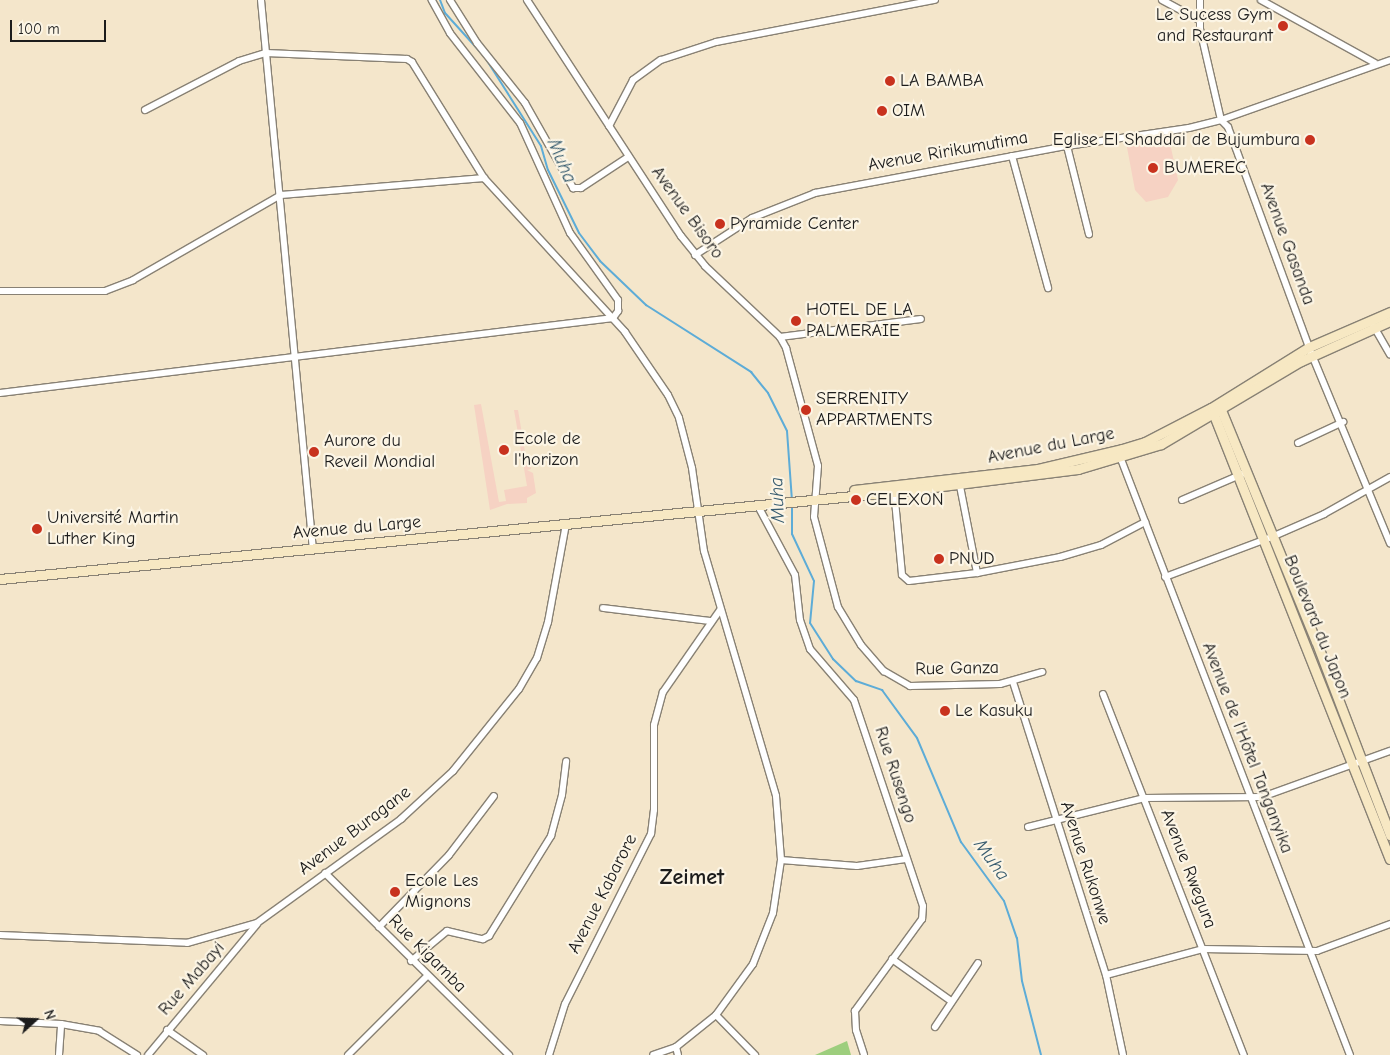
<!DOCTYPE html>
<html>
<head>
<meta charset="utf-8">
<style>
	body { margin:0 }
	#map { position:relative; width:1390px; height:1055px; overflow:hidden; background:#f4e6cb; font-family:"Comic Neue",sans-serif }
	div>[style] { position:absolute }
	[style*='--x'] { left:calc(var(--x)*1px); top:calc(var(--y)*1px); width:calc(var(--w)*1px); rotate:calc(var(--a)*1deg) }
	.built>* { inset:0; background:#f6d2c3 }
	.green>* { inset:0; background:#9dce7d }
	.stream>* { height:2px; margin:-1px; padding:0 1px; transform-origin:1px; border-radius:1px; background:#5dacd7 }
	.roads { filter:drop-shadow(1px 0 #888174) drop-shadow(-1px 0 #888174) drop-shadow(0 1px #888174) drop-shadow(0 -1px #888174) }
	.minor>* { height:6px; margin:-3px; padding:0 3px; transform-origin:3px; border-radius:3px; background:#fff }
	.secondary>* { height:9px; margin:-4.5px; padding:0 4.5px; transform-origin:4.5px; border-radius:4.5px; background:#f7e8c3 }
	.dots>* { width:14px; height:14px; translate:-50% -50%; box-sizing:border-box; border:2px solid #fcf5e5; border-radius:50% }
	span { translate:-50% -50%; white-space:nowrap; text-align:center; line-height:1.15; -webkit-text-stroke:4.5px #fcf5e5; paint-order:stroke }
	.poi-label { font-size:18px; color:#1c1c1c }
	.right { translate:-100% -50%; text-align:right }
	.left { translate:0 -50%; text-align:left }
	.street-label { font-size:18px; color:#1c1c1c }
	.water-label { font-size:19px; color:#395d70; font-style:italic }
	.district-label { font-size:22px; color:#1c1c1c; font-weight:700 }
	.north { position:absolute; left:10px; top:995px; width:50px; height:50px; -webkit-text-stroke:4px #fcf5e5; paint-order:stroke; rotate:70deg; font-size:14px; font-weight:700; line-height:20px; text-align:center; color:#1c1c1c }
	.north::after { content:''; display:block; margin:auto; width:18px; height:22px; background:#1c1c1c; clip-path:polygon(50% 0,100% 100%,50% 72%,0 100%) }
	.scale { position:absolute; left:10px; top:20px; width:96px; height:22px; box-sizing:border-box; border:2px solid #1c1c1c; border-top:0; padding-left:6px; font-size:15px; line-height:18px; white-space:nowrap; color:#1c1c1c; -webkit-text-stroke:4px #fcf5e5; paint-order:stroke }
</style>
</head>
<body>
<div id="map">
	<div class="built">
		<i style="clip-path:polygon(1168px 134px,1178px 180px,1168px 197px,1146px 202px,1135px 190px,1126px 142px)"></i>
		<i style="clip-path:polygon(481px 404px,499px 502px,506px 501px,504px 490px,527px 486px,514px 410px,518px 410px,526px 458px,530px 458px,531px 469px,527px 470px,533px 473px,536px 493px,527px 498px,527px 503px,507px 504px,490px 510px,474px 405px)"></i>
	</div>
	<div class="green">
		<i style="clip-path:polygon(847px 1041px,851px 1055px,815px 1055px)"></i>
	</div>
	<div class="stream">
		<i style="--x:440;--y:0;--w:14;--a:69"></i>
		<i style="--x:445;--y:13;--w:57;--a:47.9"></i>
		<i style="--x:486;--y:59;--w:103;--a:57.7"></i>
		<i style="--x:541;--y:146;--w:25;--a:74"></i>
		<i style="--x:548;--y:170;--w:70;--a:63.8"></i>
		<i style="--x:579;--y:233;--w:35;--a:53"></i>
		<i style="--x:600;--y:261;--w:64;--a:43.7"></i>
		<i style="--x:646;--y:305;--w:125;--a:32.5"></i>
		<i style="--x:751;--y:372;--w:27;--a:51"></i>
		<i style="--x:768;--y:393;--w:42;--a:63.4"></i>
		<i style="--x:787;--y:431;--w:69;--a:85.9"></i>
		<i style="--x:792;--y:504;--w:30;--a:90"></i>
		<i style="--x:792;--y:534;--w:52;--a:64.9"></i>
		<i style="--x:814;--y:581;--w:42;--a:95.4"></i>
		<i style="--x:810;--y:623;--w:43;--a:57.4"></i>
		<i style="--x:833;--y:659;--w:32;--a:44"></i>
		<i style="--x:856;--y:681;--w:28;--a:19"></i>
		<i style="--x:882;--y:690;--w:59;--a:53.9"></i>
		<i style="--x:917;--y:738;--w:113;--a:67.1"></i>
		<i style="--x:961;--y:842;--w:73;--a:53.9"></i>
		<i style="--x:1004;--y:901;--w:39;--a:71"></i>
		<i style="--x:1017;--y:938;--w:43;--a:83.4"></i>
		<i style="--x:1022;--y:981;--w:76;--a:75.6"></i>
	</div>
	<div class="roads">
		<div class="minor">
			<i style="--x:261;--y:0;--w:53;--a:84.6"></i>
			<i style="--x:266;--y:53;--w:141;--a:2.4"></i>
			<i style="--x:407;--y:59;--w:6;--a:31"></i>
			<i style="--x:412;--y:62;--w:137;--a:58.2"></i>
			<i style="--x:484;--y:178;--w:209;--a:47.5"></i>
			<i style="--x:625;--y:332;--w:76;--a:55.7"></i>
			<i style="--x:668;--y:395;--w:25;--a:64"></i>
			<i style="--x:679;--y:418;--w:52;--a:75.4"></i>
			<i style="--x:692;--y:468;--w:84;--a:81.8"></i>
			<i style="--x:704;--y:551;--w:255;--a:73.6"></i>
			<i style="--x:776;--y:796;--w:64;--a:85.5"></i>
			<i style="--x:781;--y:860;--w:54;--a:98.6"></i>
			<i style="--x:773;--y:913;--w:55;--a:111.4"></i>
			<i style="--x:753;--y:964;--w:63;--a:126"></i>
			<i style="--x:716;--y:1015;--w:51;--a:141.3"></i>
			<i style="--x:676;--y:1047;--w:24;--a:161"></i>
			<i style="--x:450;--y:0;--w:51;--a:57.9"></i>
			<i style="--x:477;--y:43;--w:77;--a:51.3"></i>
			<i style="--x:525;--y:103;--w:98;--a:60.5"></i>
			<i style="--x:573;--y:188;--w:8;--a:0"></i>
			<i style="--x:581;--y:188;--w:56;--a:-33.4"></i>
			<i style="--x:527;--y:0;--w:282;--a:56.9"></i>
			<i style="--x:681;--y:236;--w:38;--a:51"></i>
			<i style="--x:705;--y:266;--w:103;--a:43.4"></i>
			<i style="--x:780;--y:337;--w:13;--a:61"></i>
			<i style="--x:786;--y:348;--w:122;--a:74.8"></i>
			<i style="--x:818;--y:466;--w:51;--a:94.5"></i>
			<i style="--x:814;--y:517;--w:93;--a:75.1"></i>
			<i style="--x:838;--y:607;--w:44;--a:58.8"></i>
			<i style="--x:861;--y:645;--w:35;--a:49"></i>
			<i style="--x:884;--y:671;--w:30;--a:30"></i>
			<i style="--x:910;--y:686;--w:90;--a:-1.3"></i>
			<i style="--x:1000;--y:684;--w:44;--a:-15.9"></i>
			<i style="--x:1162;--y:0;--w:42;--a:28.4"></i>
			<i style="--x:1200;--y:0;--w:29;--a:90"></i>
			<i style="--x:1200;--y:29;--w:93;--a:77"></i>
			<i style="--x:1221;--y:120;--w:10;--a:45"></i>
			<i style="--x:1228;--y:127;--w:243;--a:69.8"></i>
			<i style="--x:1312;--y:355;--w:204;--a:67.5"></i>
			<i style="--x:1261;--y:0;--w:130;--a:28.9"></i>
			<i style="--x:145;--y:110;--w:106;--a:-27.5"></i>
			<i style="--x:239;--y:61;--w:28;--a:-17"></i>
			<i style="--x:266;--y:53;--w:497;--a:84.6"></i>
			<i style="--x:609;--y:126;--w:52;--a:-62.4"></i>
			<i style="--x:633;--y:80;--w:34;--a:-36"></i>
			<i style="--x:661;--y:60;--w:58;--a:-18.1"></i>
			<i style="--x:716;--y:42;--w:223;--a:-10.9"></i>
			<i style="--x:1067;--y:146;--w:91;--a:76"></i>
			<i style="--x:1012;--y:156;--w:137;--a:74.7"></i>
			<i style="--x:695;--y:255;--w:68;--a:-33"></i>
			<i style="--x:752;--y:218;--w:68;--a:-21.6"></i>
			<i style="--x:815;--y:193;--w:256;--a:-10.6"></i>
			<i style="--x:1067;--y:146;--w:123;--a:-8.4"></i>
			<i style="--x:1189;--y:128;--w:33;--a:-14"></i>
			<i style="--x:1221;--y:120;--w:179;--a:-19.5"></i>
			<i style="--x:0;--y:291;--w:105;--a:0"></i>
			<i style="--x:105;--y:291;--w:30;--a:-21"></i>
			<i style="--x:133;--y:280;--w:171;--a:-29.9"></i>
			<i style="--x:281;--y:195;--w:204;--a:-4.8"></i>
			<i style="--x:1373;--y:325;--w:34;--a:60"></i>
			<i style="--x:780;--y:337;--w:142;--a:-7.3"></i>
			<i style="--x:0;--y:393;--w:618;--a:-6.98"></i>
			<i style="--x:613;--y:318;--w:9;--a:-54"></i>
			<i style="--x:618;--y:311;--w:11;--a:-90"></i>
			<i style="--x:618;--y:300;--w:82;--a:-125.6"></i>
			<i style="--x:570;--y:233;--w:121;--a:-114.4"></i>
			<i style="--x:520;--y:123;--w:114;--a:-127.9"></i>
			<i style="--x:450;--y:33;--w:38;--a:-119"></i>
			<i style="--x:1298;--y:443;--w:50;--a:-25"></i>
			<i style="--x:1119;--y:454;--w:644;--a:68.98"></i>
			<i style="--x:959;--y:481;--w:94;--a:78.9"></i>
			<i style="--x:894;--y:490;--w:85;--a:84.6"></i>
			<i style="--x:902;--y:575;--w:9;--a:41"></i>
			<i style="--x:909;--y:581;--w:68;--a:-6.7"></i>
			<i style="--x:977;--y:573;--w:85;--a:-10.9"></i>
			<i style="--x:1060;--y:557;--w:43;--a:-16.3"></i>
			<i style="--x:1101;--y:545;--w:50;--a:-27.6"></i>
			<i style="--x:1182;--y:500;--w:65;--a:-23.4"></i>
			<i style="--x:758;--y:506;--w:78;--a:61.8"></i>
			<i style="--x:795;--y:575;--w:45;--a:83.7"></i>
			<i style="--x:800;--y:620;--w:31;--a:71"></i>
			<i style="--x:810;--y:649;--w:67;--a:49.2"></i>
			<i style="--x:854;--y:700;--w:217;--a:71.5"></i>
			<i style="--x:923;--y:906;--w:13;--a:94"></i>
			<i style="--x:922;--y:919;--w:114;--a:126.1"></i>
			<i style="--x:855;--y:1011;--w:19;--a:87"></i>
			<i style="--x:856;--y:1030;--w:26;--a:72"></i>
			<i style="--x:1165;--y:577;--w:116;--a:-20.6"></i>
			<i style="--x:1274;--y:536;--w:55;--a:-23.7"></i>
			<i style="--x:1324;--y:514;--w:76;--a:-29.3"></i>
			<i style="--x:603;--y:608;--w:109;--a:6.9"></i>
			<i style="--x:1013;--y:682;--w:307;--a:72.4"></i>
			<i style="--x:1106;--y:975;--w:82;--a:78"></i>
			<i style="--x:1103;--y:694;--w:388;--a:68.7"></i>
			<i style="--x:1028;--y:827;--w:120;--a:-14"></i>
			<i style="--x:1144;--y:798;--w:118;--a:-0.5"></i>
			<i style="--x:1262;--y:797;--w:136;--a:-19.8"></i>
			<i style="--x:781;--y:860;--w:76;--a:4.5"></i>
			<i style="--x:857;--y:866;--w:49;--a:-8.1"></i>
			<i style="--x:325;--y:873;--w:259;--a:44.7"></i>
			<i style="--x:379;--y:927;--w:100;--a:-45.8"></i>
			<i style="--x:449;--y:855;--w:74;--a:-52.7"></i>
			<i style="--x:0;--y:935;--w:187;--a:2.4"></i>
			<i style="--x:187;--y:943;--w:73;--a:-15.9"></i>
			<i style="--x:257;--y:923;--w:178;--a:-35.8"></i>
			<i style="--x:401;--y:819;--w:71;--a:-42.7"></i>
			<i style="--x:453;--y:771;--w:105;--a:-51.2"></i>
			<i style="--x:519;--y:689;--w:36;--a:-60"></i>
			<i style="--x:537;--y:658;--w:38;--a:-73"></i>
			<i style="--x:548;--y:622;--w:100;--a:-79.6"></i>
			<i style="--x:892;--y:959;--w:72;--a:35.4"></i>
			<i style="--x:411;--y:961;--w:47;--a:-39.8"></i>
			<i style="--x:447;--y:931;--w:37;--a:13"></i>
			<i style="--x:483;--y:939;--w:7;--a:-27"></i>
			<i style="--x:489;--y:936;--w:118;--a:-58.2"></i>
			<i style="--x:551;--y:836;--w:42;--a:-75"></i>
			<i style="--x:562;--y:795;--w:34;--a:-83"></i>
			<i style="--x:1106;--y:975;--w:100;--a:-15"></i>
			<i style="--x:1203;--y:949;--w:114;--a:1"></i>
			<i style="--x:1317;--y:951;--w:78;--a:-20.3"></i>
			<i style="--x:716;--y:1015;--w:56;--a:45.7"></i>
			<i style="--x:0;--y:1021;--w:61;--a:2.8"></i>
			<i style="--x:61;--y:1024;--w:39;--a:10"></i>
			<i style="--x:99;--y:1031;--w:45;--a:32.3"></i>
			<i style="--x:935;--y:1027;--w:77;--a:-56.1"></i>
			<i style="--x:167;--y:1030;--w:44;--a:34.8"></i>
			<i style="--x:676;--y:1047;--w:8;--a:76"></i>
			<i style="--x:59;--y:1055;--w:31;--a:-86"></i>
			<i style="--x:148;--y:1055;--w:170;--a:-50.2"></i>
			<i style="--x:348;--y:1055;--w:112;--a:-45"></i>
			<i style="--x:549;--y:1055;--w:53;--a:-72.6"></i>
			<i style="--x:565;--y:1004;--w:191;--a:-63.2"></i>
			<i style="--x:651;--y:834;--w:24;--a:-83"></i>
			<i style="--x:654;--y:810;--w:85;--a:-90"></i>
			<i style="--x:654;--y:725;--w:34;--a:-75"></i>
			<i style="--x:663;--y:692;--w:100;--a:-55.2"></i>
		</div>
		<div class="secondary">
			<i style="--x:1219;--y:405;--w:255;--a:67.7"></i>
			<i style="--x:1316;--y:641;--w:208;--a:69.1"></i>
			<i style="--x:1212;--y:410;--w:483;--a:68.4"></i>
			<i style="--x:854;--y:490;--w:185;--a:-6.5"></i>
			<i style="--x:1038;--y:469;--w:86;--a:-13.4"></i>
			<i style="--x:1122;--y:449;--w:24;--a:-17"></i>
			<i style="--x:1145;--y:442;--w:74;--a:-27.3"></i>
			<i style="--x:1211;--y:408;--w:115;--a:-31.9"></i>
			<i style="--x:1309;--y:347;--w:88;--a:-23.4"></i>
			<i style="--x:0;--y:579;--w:898;--a:-5.56"></i>
			<i style="--x:894;--y:492;--w:185;--a:-7.1"></i>
			<i style="--x:1078;--y:469;--w:87;--a:-16.8"></i>
			<i style="--x:1161;--y:444;--w:163;--a:-30.7"></i>
			<i style="--x:1301;--y:361;--w:98;--a:-24.2"></i>
		</div>
	</div>
	<div class="dots">
		<i style="left:1283px;top:26px;background:#c8321e"></i>
		<i style="left:890px;top:81px;background:#c8321e"></i>
		<i style="left:882px;top:111px;background:#c8321e"></i>
		<i style="left:1310px;top:140px;background:#c8321e"></i>
		<i style="left:1153px;top:168px;background:#c8321e"></i>
		<i style="left:720px;top:224px;background:#c8321e"></i>
		<i style="left:796px;top:321px;background:#c8321e"></i>
		<i style="left:806px;top:410px;background:#c8321e"></i>
		<i style="left:504px;top:450px;background:#c8321e"></i>
		<i style="left:314px;top:452px;background:#c8321e"></i>
		<i style="left:856px;top:500px;background:#c8321e"></i>
		<i style="left:37px;top:529px;background:#c8321e"></i>
		<i style="left:939px;top:559px;background:#c8321e"></i>
		<i style="left:945px;top:711px;background:#c8321e"></i>
		<i style="left:395px;top:892px;background:#c8321e"></i>
	</div>
	<div class="poi-label">
		<span class="right" style="left:1273px;top:26px">Le Sucess Gym<br>and Restaurant</span>
		<span class="left" style="left:900px;top:81px">LA BAMBA</span>
		<span class="left" style="left:892px;top:111px">OIM</span>
		<span class="right" style="left:1300px;top:140px">Eglise El Shaddai de Bujumbura</span>
		<span class="left" style="left:1164px;top:168px">BUMEREC</span>
		<span class="left" style="left:730px;top:224px">Pyramide Center</span>
		<span class="left" style="left:806px;top:321px">HOTEL DE LA<br>PALMERAIE</span>
		<span class="left" style="left:816px;top:410px">SERRENITY<br>APPARTMENTS</span>
		<span class="left" style="left:514px;top:450px">Ecole de<br>l'horizon</span>
		<span class="left" style="left:324px;top:452px">Aurore du<br>Reveil Mondial</span>
		<span class="left" style="left:866px;top:500px">CELEXON</span>
		<span class="left" style="left:47px;top:529px">Université Martin<br>Luther King</span>
		<span class="left" style="left:949px;top:559px">PNUD</span>
		<span class="left" style="left:955px;top:711px">Le Kasuku</span>
		<span class="left" style="left:405px;top:892px">Ecole Les<br>Mignons</span>
	</div>
	<div class="street-label">
		<span style="left:948px;top:152px;rotate:-10deg">Avenue Ririkumutima</span>
		<span style="left:687px;top:213px;rotate:54deg">Avenue Bisoro</span>
		<span style="left:1287px;top:244px;rotate:70deg">Avenue Gasanda</span>
		<span style="left:1051px;top:446px;rotate:-11deg">Avenue du Large</span>
		<span style="left:357px;top:528px;rotate:-5deg">Avenue du Large</span>
		<span style="left:1317px;top:627px;rotate:68deg">Boulevard du Japon</span>
		<span style="left:957px;top:669px;rotate:-1deg">Rue Ganza</span>
		<span style="left:1247px;top:748px;rotate:69deg">Avenue de l'Hôtel Tanganyika</span>
		<span style="left:895px;top:775px;rotate:72deg">Rue Rusengo</span>
		<span style="left:355px;top:831px;rotate:-37deg">Avenue Buragane</span>
		<span style="left:1085px;top:863px;rotate:72deg">Avenue Rukonwe</span>
		<span style="left:1188px;top:869px;rotate:69deg">Avenue Rwegura</span>
		<span style="left:603px;top:894px;rotate:-63deg">Avenue Kabarore</span>
		<span style="left:427px;top:954px;rotate:45deg">Rue Kigamba</span>
		<span style="left:192px;top:979px;rotate:-49deg">Rue Mabayi</span>
	</div>
	<div class="water-label">
		<span style="left:561px;top:161px;rotate:67deg">Muha</span>
		<span style="left:778px;top:500px;rotate:-92deg">Muha</span>
		<span style="left:991px;top:860px;rotate:54deg">Muha</span>
	</div>
	<div class="district-label">
		<span style="left:692px;top:878px">Zeimet</span>
	</div>
	<div class="north">N</div>
	<div class="scale">100 m</div>
</div>
</body>
</html>
